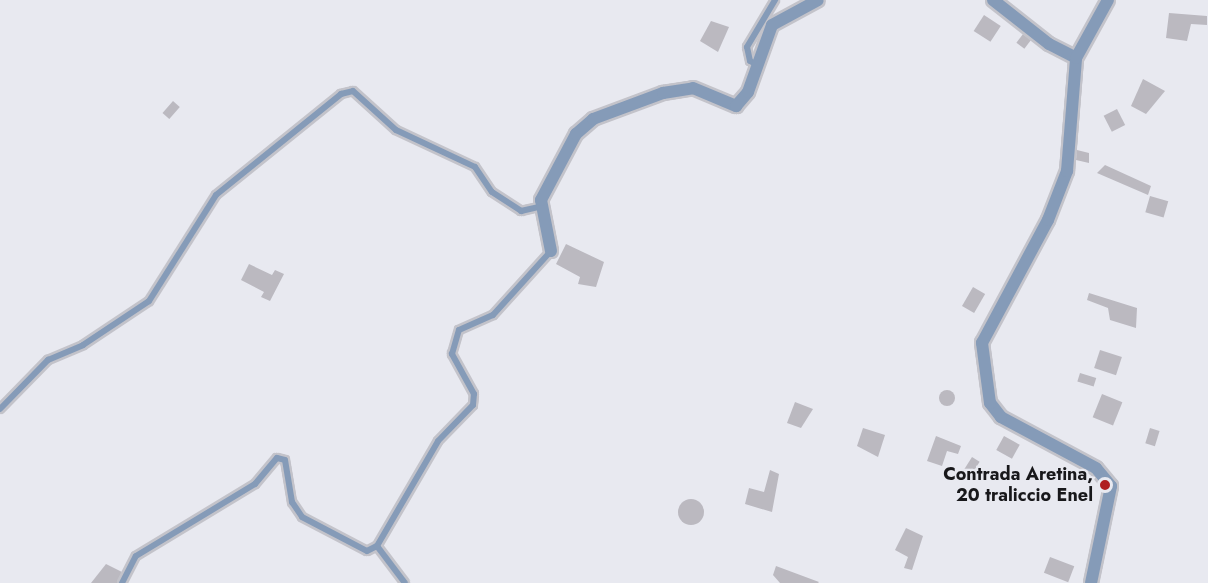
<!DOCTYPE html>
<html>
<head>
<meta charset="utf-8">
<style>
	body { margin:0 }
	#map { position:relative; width:1208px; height:583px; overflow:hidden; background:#e8e9f0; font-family:Jost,sans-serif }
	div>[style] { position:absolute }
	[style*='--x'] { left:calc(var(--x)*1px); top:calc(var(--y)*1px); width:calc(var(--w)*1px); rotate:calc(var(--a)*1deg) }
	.building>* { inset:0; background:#bbb9c0; transform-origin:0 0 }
	.round { border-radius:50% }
	.roads { filter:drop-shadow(2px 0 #c3c3ca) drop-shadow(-2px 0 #c3c3ca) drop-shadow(0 2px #c3c3ca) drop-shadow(0 -2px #c3c3ca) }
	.service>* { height:6px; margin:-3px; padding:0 3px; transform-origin:3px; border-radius:3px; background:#859bb8 }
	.minor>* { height:12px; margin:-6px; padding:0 6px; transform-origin:6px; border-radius:6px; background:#859bb8 }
	.dots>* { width:16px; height:16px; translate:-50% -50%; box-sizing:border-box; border:3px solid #e8e9f0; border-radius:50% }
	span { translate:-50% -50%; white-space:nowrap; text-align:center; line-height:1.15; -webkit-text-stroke:4.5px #e8e9f0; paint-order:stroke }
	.poi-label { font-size:18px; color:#18181b; font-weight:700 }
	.right { translate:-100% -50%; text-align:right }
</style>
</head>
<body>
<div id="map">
	<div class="building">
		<i style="clip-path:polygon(1169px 13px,1207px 16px,1207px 25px,1191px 24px,1187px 41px,1166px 38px)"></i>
		<i style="left:984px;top:15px;width:20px;height:19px;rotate:33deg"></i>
		<i style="clip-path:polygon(711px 21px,729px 27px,718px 52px,700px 41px)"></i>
		<i style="left:1023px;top:34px;width:10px;height:11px;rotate:37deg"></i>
		<i style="clip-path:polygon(1143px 79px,1165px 91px,1146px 114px,1131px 106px)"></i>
		<i style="left:173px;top:101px;width:9px;height:16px;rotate:41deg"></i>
		<i style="left:1117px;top:109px;width:18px;height:15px;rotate:63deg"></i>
		<i style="clip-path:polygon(1077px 150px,1089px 153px,1089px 163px,1076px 160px)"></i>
		<i style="clip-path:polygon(1105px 165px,1151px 186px,1148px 195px,1097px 173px)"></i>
		<i style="left:1150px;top:196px;width:19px;height:17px;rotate:16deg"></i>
		<i style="clip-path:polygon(566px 244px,604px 262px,596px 287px,578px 284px,580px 277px,556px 264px)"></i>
		<i style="clip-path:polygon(249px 264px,272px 275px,275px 270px,284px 274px,270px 301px,261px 297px,264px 292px,241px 280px)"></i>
		<i style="left:973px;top:287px;width:14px;height:22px;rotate:30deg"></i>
		<i style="clip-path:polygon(1089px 293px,1137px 308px,1136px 328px,1110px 320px,1108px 308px,1087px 300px)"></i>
		<i style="left:1100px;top:350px;width:23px;height:19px;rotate:18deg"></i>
		<i style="left:1080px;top:373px;width:17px;height:9px;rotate:17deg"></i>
		<i class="round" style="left:939px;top:390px;width:16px;height:16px"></i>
		<i style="left:1102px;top:394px;width:22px;height:25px;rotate:22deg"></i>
		<i style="clip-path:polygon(795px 402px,813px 409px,801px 428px,787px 423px)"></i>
		<i style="clip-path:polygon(863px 428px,885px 435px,878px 457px,857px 446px)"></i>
		<i style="left:1150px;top:428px;width:10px;height:16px;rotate:17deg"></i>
		<i style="clip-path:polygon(936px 436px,961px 446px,958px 454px,947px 451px,942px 466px,927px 461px)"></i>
		<i style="left:1004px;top:436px;width:18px;height:16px;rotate:29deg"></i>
		<i style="left:972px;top:457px;width:9px;height:14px;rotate:32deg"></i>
		<i style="clip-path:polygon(770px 470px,779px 474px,772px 512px,745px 504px,749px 488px,764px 492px)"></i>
		<i class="round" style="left:678px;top:499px;width:26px;height:26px"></i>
		<i style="clip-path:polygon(906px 528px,923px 536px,912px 570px,904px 568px,908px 557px,895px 550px)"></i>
		<i style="left:1050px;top:557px;width:26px;height:17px;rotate:21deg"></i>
		<i style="clip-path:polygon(106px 564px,122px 572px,117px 583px,91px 583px)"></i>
		<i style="clip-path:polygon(776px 566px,819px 582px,818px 583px,780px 583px,773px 575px)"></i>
	</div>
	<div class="roads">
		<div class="service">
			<i style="--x:757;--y:65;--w:8;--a:-150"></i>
			<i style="--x:750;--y:61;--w:14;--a:-102"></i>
			<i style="--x:747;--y:47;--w:55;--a:-59.2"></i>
			<i style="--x:0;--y:409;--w:69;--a:-45.6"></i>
			<i style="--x:48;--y:360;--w:38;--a:-23"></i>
			<i style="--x:83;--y:345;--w:79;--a:-33.7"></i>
			<i style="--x:149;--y:301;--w:125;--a:-57.7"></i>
			<i style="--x:216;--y:195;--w:161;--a:-38.9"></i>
			<i style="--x:341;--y:94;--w:12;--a:-14"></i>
			<i style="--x:353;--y:91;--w:58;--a:42.2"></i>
			<i style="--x:396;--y:130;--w:87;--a:25.1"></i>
			<i style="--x:475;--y:167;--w:30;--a:56"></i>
			<i style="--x:492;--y:192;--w:35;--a:33"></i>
			<i style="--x:521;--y:211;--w:22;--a:-13"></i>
			<i style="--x:377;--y:546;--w:46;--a:52.9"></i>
			<i style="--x:122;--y:583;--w:30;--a:-63"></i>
			<i style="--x:136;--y:556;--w:139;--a:-31.2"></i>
			<i style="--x:255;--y:484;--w:34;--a:-50"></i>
			<i style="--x:277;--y:458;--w:8;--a:14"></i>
			<i style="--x:285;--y:460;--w:43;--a:80.5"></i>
			<i style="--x:292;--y:502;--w:18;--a:56"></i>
			<i style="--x:302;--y:517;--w:73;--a:27.6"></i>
			<i style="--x:367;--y:551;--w:11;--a:-27"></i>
			<i style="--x:377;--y:546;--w:121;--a:-59.8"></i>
			<i style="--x:438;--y:441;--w:50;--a:-45.8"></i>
			<i style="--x:473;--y:405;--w:11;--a:-85"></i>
			<i style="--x:474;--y:394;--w:46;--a:-118.8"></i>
			<i style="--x:452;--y:354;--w:25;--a:-74"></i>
			<i style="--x:459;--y:330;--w:37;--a:-24"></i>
			<i style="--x:493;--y:315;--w:86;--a:-47.8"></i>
		</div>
		<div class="minor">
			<i style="--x:993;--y:0;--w:71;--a:38.2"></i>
			<i style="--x:1049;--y:44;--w:30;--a:27"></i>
			<i style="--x:551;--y:251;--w:52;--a:-101.1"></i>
			<i style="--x:541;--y:200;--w:75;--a:-62.1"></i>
			<i style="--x:576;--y:134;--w:23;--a:-41"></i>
			<i style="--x:593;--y:119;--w:75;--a:-20.4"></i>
			<i style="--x:663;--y:93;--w:30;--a:-9"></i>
			<i style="--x:693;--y:88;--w:47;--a:22.7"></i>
			<i style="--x:736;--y:106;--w:18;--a:-49"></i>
			<i style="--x:748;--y:92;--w:71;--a:-70.3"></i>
			<i style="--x:772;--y:25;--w:52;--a:-28.5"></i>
			<i style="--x:1091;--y:583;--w:99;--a:-78.3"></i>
			<i style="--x:1111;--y:486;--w:23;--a:-130"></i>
			<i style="--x:1096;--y:468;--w:108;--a:-151.8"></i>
			<i style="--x:1001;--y:417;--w:18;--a:-128"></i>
			<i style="--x:990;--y:403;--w:61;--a:-97.6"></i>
			<i style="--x:982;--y:343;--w:140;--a:-61.8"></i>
			<i style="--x:1048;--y:220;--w:53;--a:-68.8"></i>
			<i style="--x:1067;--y:171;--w:113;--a:-85.4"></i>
			<i style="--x:1076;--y:58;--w:66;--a:-61.1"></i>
		</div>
	</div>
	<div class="dots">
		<i style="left:1105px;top:485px;background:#af1e22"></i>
	</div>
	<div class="poi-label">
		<span class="right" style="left:1093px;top:485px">Contrada Aretina,<br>20 traliccio Enel</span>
	</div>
</div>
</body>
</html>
